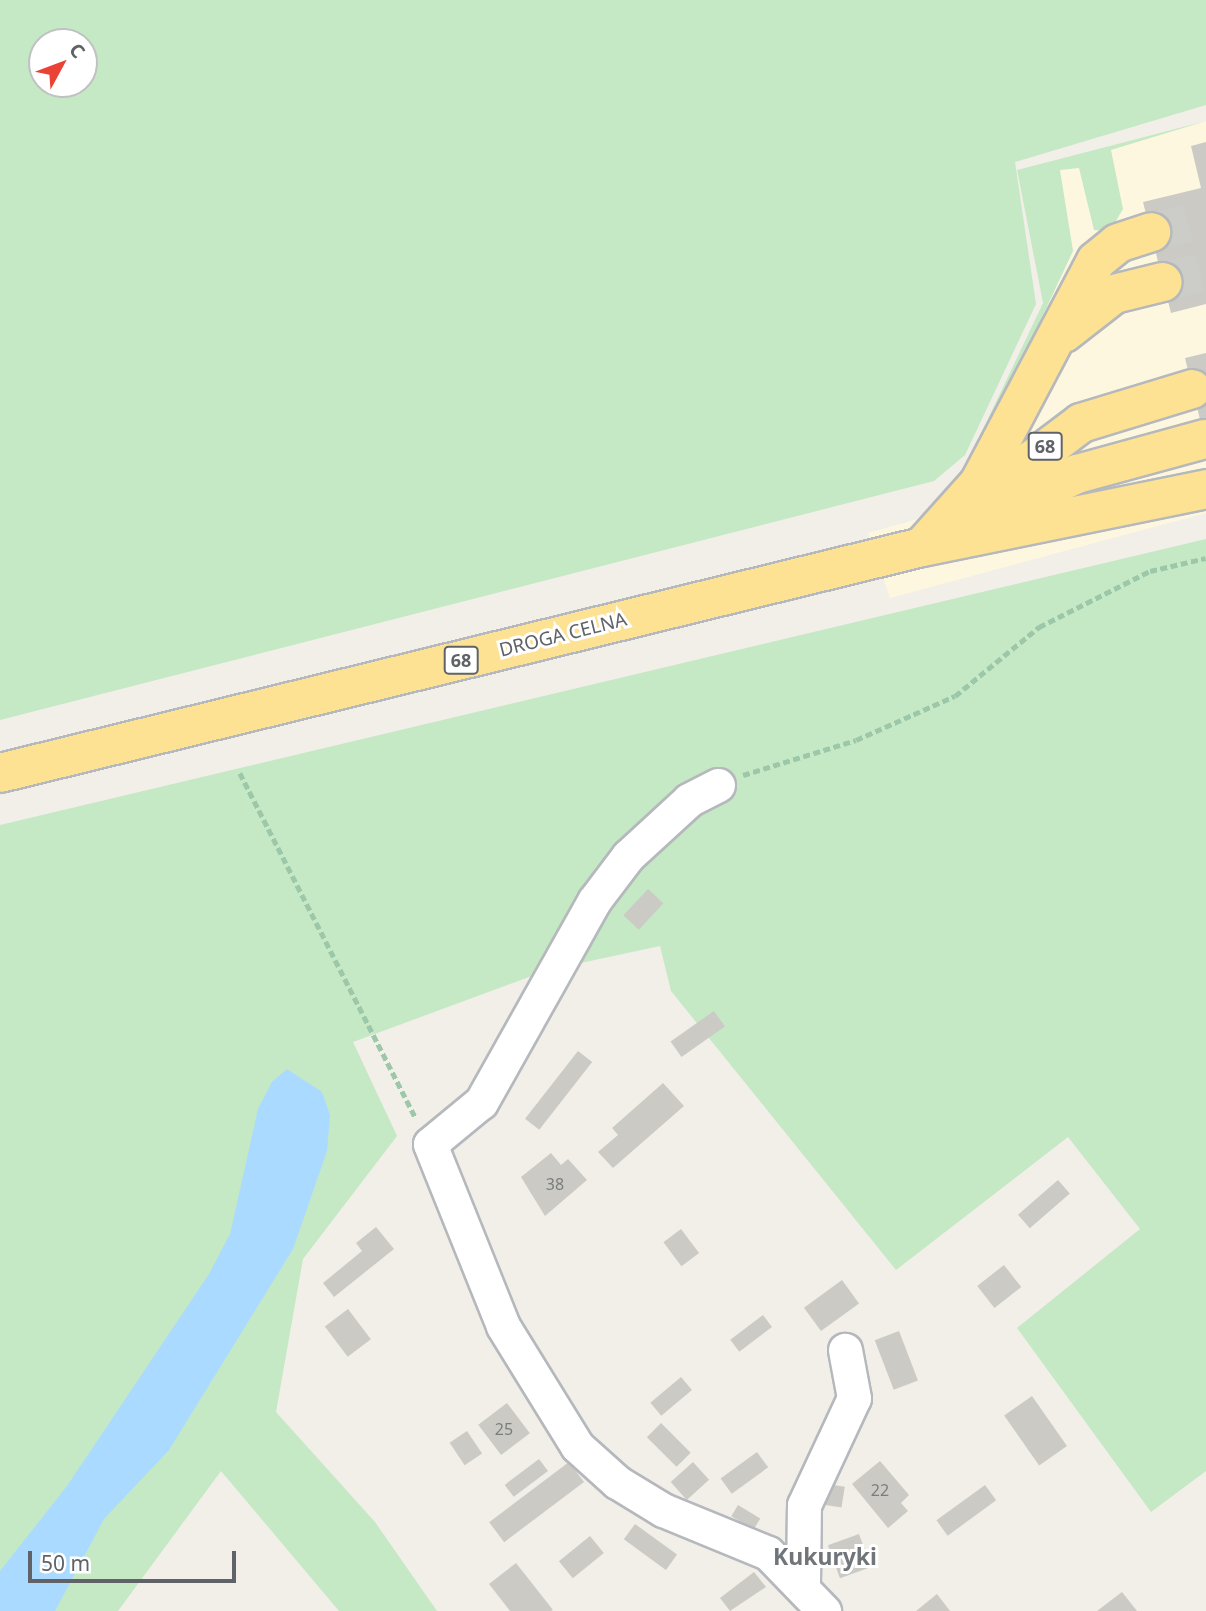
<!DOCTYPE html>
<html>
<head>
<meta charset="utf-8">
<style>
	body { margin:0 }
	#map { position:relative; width:1206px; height:1611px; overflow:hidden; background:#f1efe8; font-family:"Noto Sans",sans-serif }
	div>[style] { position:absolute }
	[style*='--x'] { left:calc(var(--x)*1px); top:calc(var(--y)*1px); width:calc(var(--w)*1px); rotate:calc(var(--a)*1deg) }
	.commercial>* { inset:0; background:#fef7e0 }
	.green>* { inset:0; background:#c5e8c5 }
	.water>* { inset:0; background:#aadaff }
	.building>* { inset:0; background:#cccac5; transform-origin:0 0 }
	.highway-tunnel>* { height:38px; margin-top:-19px; transform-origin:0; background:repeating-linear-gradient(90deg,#ccccc8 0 38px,transparent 0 57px) }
	.path>* { height:4.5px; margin-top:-2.25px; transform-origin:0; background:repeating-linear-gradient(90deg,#9cc7a9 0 7px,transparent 0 10.5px) }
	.roads { filter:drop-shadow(2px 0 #b5b8bc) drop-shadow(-2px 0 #b5b8bc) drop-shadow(0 2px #b5b8bc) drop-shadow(0 -2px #b5b8bc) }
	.minor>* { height:33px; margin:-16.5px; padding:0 16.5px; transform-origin:16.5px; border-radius:16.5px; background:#fff }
	.highway>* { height:38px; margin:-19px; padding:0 19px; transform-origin:19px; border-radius:19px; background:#fde293 }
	span { translate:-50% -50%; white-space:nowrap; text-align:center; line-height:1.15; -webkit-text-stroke:6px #fff; paint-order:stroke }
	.number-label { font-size:16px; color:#7a7d7f }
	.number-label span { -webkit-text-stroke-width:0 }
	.shield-label span { padding:2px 5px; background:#fff; border:2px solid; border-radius:5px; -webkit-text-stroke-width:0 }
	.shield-label { font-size:18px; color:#5f6368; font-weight:700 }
	.street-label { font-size:19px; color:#5f6368 }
	.quarter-label { font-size:23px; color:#70757a; font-weight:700 }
	.north { position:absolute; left:28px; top:28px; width:70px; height:70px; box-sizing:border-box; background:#fff; border:2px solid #bfc1c3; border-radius:50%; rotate:49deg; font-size:19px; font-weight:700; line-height:28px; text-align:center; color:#5f6368 }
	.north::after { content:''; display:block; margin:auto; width:24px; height:32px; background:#ea4335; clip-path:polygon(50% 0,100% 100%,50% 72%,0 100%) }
	.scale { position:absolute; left:28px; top:1551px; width:208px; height:32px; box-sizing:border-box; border:4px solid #5f6368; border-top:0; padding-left:9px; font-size:21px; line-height:24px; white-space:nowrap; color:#5f6368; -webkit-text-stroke:5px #fff; paint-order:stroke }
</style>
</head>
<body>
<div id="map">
	<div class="commercial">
		<i style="clip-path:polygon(1206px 121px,1206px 513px,890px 598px,868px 533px,915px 520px,955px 487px,1043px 303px,1017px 170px)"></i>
	</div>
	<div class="green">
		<i style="clip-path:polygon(evenodd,0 0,1206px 0,1206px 105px,1015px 162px,1036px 304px,965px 455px,934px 481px,0 720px,0 0,42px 42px,84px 42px,84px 84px,42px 84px,42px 42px)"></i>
		<i style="clip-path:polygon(1206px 121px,1111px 150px,1123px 209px,1110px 231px,1094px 230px,1079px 168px,1060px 170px,1073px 251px,961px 490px,955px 488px,1043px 303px,1017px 170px)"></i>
		<i style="clip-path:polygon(1206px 539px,1206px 1471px,1151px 1512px,1017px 1328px,1140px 1229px,1068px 1137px,896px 1270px,671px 991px,660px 946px,548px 970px,353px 1042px,397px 1136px,303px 1259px,276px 1412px,375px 1522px,437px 1611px,339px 1611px,221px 1471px,118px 1611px,0 1611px,0 825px)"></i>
	</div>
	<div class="water">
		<i style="clip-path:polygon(287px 1069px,322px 1092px,330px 1115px,327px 1151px,293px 1249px,169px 1450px,104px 1519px,55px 1611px,0 1611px,0 1571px,67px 1486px,209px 1274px,230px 1234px,258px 1109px,272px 1082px)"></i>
	</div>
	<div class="building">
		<i style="clip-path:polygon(1206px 142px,1206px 304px,1171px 313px,1143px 202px,1201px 188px,1191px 146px)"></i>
		<i style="clip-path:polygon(1206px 353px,1206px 440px,1205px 440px,1185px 358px)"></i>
		<i style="left:648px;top:889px;width:21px;height:36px;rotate:43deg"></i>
		<i style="left:714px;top:1011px;width:19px;height:53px;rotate:55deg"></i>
		<i style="left:578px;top:1051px;width:18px;height:86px;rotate:38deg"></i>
		<i style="clip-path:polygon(663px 1083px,684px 1106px,613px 1168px,598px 1152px,618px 1135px,612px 1128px)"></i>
		<i style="clip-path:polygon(551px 1153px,561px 1165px,568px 1159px,587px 1180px,545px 1216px,521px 1177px)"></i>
		<i style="left:1058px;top:1180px;width:18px;height:53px;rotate:49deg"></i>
		<i style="clip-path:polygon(376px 1227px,394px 1249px,334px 1297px,323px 1283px,362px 1251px,356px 1243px)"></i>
		<i style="left:681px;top:1229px;width:30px;height:22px;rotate:53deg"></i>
		<i style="left:1004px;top:1265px;width:28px;height:34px;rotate:52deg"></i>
		<i style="left:842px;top:1280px;width:29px;height:47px;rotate:54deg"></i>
		<i style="left:348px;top:1309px;width:38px;height:29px;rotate:53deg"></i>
		<i style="left:763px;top:1315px;width:15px;height:41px;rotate:53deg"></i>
		<i style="left:899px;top:1331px;width:53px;height:26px;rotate:69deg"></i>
		<i style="left:681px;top:1377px;width:17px;height:40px;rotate:50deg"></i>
		<i style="left:1032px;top:1396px;width:61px;height:34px;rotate:55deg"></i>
		<i style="left:507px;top:1403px;width:38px;height:36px;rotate:53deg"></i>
		<i style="left:661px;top:1423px;width:42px;height:20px;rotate:45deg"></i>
		<i style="left:467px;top:1431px;width:27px;height:21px;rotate:56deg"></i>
		<i style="left:757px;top:1452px;width:19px;height:45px;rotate:54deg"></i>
		<i style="left:539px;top:1459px;width:15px;height:43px;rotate:53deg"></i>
		<i style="clip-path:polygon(880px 1461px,909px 1495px,901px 1503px,908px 1511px,888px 1528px,852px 1484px)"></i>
		<i style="left:569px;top:1462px;width:25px;height:100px;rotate:53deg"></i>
		<i style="left:693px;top:1462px;width:24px;height:30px;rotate:48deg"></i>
		<i style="left:827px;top:1484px;width:18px;height:21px;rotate:9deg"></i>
		<i style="left:985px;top:1485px;width:19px;height:60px;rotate:54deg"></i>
		<i style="left:738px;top:1505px;width:26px;height:13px;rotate:31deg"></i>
		<i style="left:635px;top:1524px;width:52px;height:19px;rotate:36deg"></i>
		<i style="left:859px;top:1534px;width:35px;height:33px;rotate:70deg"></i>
		<i style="left:590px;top:1536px;width:22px;height:40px;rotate:51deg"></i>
		<i style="clip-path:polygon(516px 1563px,553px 1610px,551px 1611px,510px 1611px,489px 1584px)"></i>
		<i style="clip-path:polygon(754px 1572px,766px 1587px,730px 1611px,720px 1598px)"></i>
		<i style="clip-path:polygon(1122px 1592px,1137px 1611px,1097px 1611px)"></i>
		<i style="clip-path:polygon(937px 1594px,950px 1611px,916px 1611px)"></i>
	</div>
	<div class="highway-tunnel">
		<i style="--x:1151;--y:232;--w:57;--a:-13.3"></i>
		<i style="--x:1163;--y:282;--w:44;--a:-14.3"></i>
	</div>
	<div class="path">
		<i style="--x:240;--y:773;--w:388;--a:63"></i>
		<i style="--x:743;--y:775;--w:118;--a:-17.2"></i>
		<i style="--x:856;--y:740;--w:108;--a:-24"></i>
		<i style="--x:955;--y:696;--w:109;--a:-39.4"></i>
		<i style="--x:1039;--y:627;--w:124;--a:-26.8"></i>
		<i style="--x:1150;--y:571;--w:57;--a:-13.1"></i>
	</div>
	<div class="roads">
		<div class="minor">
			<i style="--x:718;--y:785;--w:33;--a:153"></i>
			<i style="--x:689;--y:800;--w:83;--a:137.4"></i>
			<i style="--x:628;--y:856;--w:56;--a:127.1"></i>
			<i style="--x:594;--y:901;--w:231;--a:119.3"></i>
			<i style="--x:481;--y:1102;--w:66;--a:140.5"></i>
			<i style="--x:430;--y:1144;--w:196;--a:68.1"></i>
			<i style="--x:503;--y:1326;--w:141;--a:58.3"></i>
			<i style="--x:577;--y:1446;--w:54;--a:42"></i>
			<i style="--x:617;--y:1482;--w:54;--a:31.3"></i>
			<i style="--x:663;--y:1510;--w:113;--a:22.3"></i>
			<i style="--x:768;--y:1553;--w:81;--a:46"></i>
			<i style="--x:803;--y:1584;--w:79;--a:-89.3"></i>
			<i style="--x:804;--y:1505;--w:118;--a:-65"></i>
			<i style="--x:854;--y:1398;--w:49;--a:-100.6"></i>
		</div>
		<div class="highway">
			<i style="--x:1064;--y:333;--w:63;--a:-38"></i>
			<i style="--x:1114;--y:294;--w:50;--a:-13.8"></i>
			<i style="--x:975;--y:503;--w:133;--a:-37"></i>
			<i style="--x:1081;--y:423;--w:116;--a:-17"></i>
			<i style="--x:978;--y:520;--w:109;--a:-24.9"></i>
			<i style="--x:1077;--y:474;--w:133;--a:-15.3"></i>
			<i style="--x:922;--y:547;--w:86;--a:-48.3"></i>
			<i style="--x:979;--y:483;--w:251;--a:-62.2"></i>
			<i style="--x:1096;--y:261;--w:28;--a:-39"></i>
			<i style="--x:1118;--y:243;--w:35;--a:-18"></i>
			<i style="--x:0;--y:773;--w:949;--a:-13.77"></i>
			<i style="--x:922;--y:547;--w:290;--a:-11.5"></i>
		</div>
	</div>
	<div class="number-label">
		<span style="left:555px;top:1184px">38</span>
		<span style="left:504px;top:1429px">25</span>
		<span style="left:880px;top:1490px">22</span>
	</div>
	<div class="shield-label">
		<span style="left:1045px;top:446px">68</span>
		<span style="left:461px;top:660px">68</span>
	</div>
	<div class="street-label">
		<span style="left:563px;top:635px;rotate:-14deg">DROGA CELNA</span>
	</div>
	<div class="quarter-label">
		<span style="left:825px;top:1556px">Kukuryki</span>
	</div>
	<div class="north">С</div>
	<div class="scale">50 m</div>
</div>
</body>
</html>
